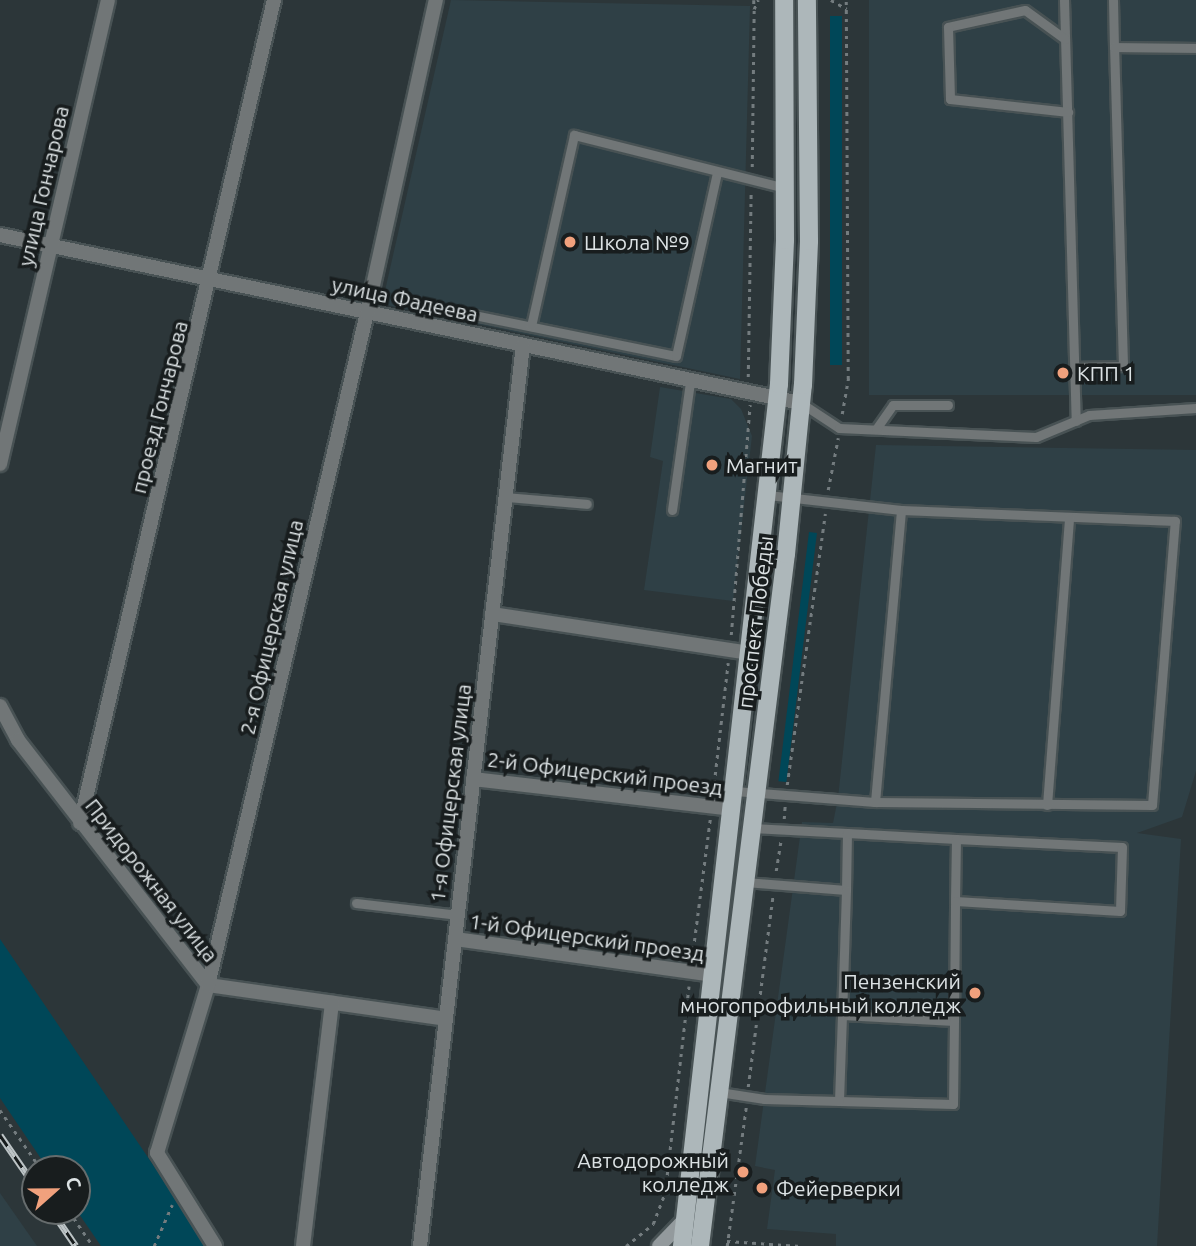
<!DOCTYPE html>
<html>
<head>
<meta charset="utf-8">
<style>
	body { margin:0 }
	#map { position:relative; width:1196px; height:1246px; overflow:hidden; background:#2c3639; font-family:Ubuntu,sans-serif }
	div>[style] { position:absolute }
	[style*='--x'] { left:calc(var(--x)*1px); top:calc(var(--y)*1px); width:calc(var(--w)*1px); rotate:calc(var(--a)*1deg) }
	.built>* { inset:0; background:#2f4046; transform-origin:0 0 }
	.green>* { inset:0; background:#004758; transform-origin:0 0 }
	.path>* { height:2.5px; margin-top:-1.25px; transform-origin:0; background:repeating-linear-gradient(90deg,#747c7f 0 3.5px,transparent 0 8.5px) }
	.roads { filter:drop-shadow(2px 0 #485254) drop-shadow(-2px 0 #485254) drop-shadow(0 2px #485254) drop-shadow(0 -2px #485254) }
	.service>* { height:9px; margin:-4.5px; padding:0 4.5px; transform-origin:4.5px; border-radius:4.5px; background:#717677 }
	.minor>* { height:14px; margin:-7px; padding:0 7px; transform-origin:7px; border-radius:7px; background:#717677 }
	.secondary>* { height:14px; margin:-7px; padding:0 7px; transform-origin:7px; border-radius:7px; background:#939a9d }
	.primary>* { height:18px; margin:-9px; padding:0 9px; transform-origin:9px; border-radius:9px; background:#adb7ba }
	.rail>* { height:7px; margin-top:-3.5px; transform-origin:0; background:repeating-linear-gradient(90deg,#181d1e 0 13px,#bdc4c6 0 26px); box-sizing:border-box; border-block:2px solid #bdc4c6 }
	.dots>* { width:19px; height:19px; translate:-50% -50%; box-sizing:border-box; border:4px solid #181d1e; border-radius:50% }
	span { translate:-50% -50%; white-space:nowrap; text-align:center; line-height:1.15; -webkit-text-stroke:7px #181d1e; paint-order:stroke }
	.street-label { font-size:21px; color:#dce2e4 }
	.poi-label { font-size:21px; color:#dce2e4 }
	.left { translate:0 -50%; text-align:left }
	.right { translate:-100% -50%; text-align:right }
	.north { position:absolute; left:21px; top:1155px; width:70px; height:70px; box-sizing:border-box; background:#181d1e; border:2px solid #666c6d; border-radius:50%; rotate:69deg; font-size:19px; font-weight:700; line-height:28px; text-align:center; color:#dce2e4 }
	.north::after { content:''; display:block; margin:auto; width:24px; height:32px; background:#f1a17d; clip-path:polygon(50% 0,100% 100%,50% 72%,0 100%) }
</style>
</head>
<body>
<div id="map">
	<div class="built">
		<i style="clip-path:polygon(451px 0,750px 6px,740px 379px,382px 304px)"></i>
		<i style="left:869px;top:0;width:327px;height:395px"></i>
		<i style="clip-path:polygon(660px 387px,731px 399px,741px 409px,752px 436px,733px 601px,644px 590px,663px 461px,650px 457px)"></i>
		<i style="clip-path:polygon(876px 445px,1196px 450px,1196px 771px,1182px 817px,1137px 833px,1181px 839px,1157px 1246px,836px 1246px,836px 1234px,767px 1229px,775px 1170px,755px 1166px,802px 822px,833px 823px,838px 798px)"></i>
		<i style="clip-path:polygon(0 1193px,37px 1246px,0 1246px)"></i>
	</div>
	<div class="green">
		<i style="left:830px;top:16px;width:12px;height:349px"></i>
		<i style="left:809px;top:532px;width:8px;height:251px;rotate:7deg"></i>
		<i style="clip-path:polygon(0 939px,208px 1246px,101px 1246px,77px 1211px,77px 1169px,48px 1169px,0 1098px)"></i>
	</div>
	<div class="path">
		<i style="--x:754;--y:0;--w:9;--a:90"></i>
		<i style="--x:754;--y:9;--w:10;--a:-66"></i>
		<i style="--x:831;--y:0;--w:18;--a:29"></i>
		<i style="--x:752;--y:167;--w:158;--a:-89.3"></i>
		<i style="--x:748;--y:377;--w:186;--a:-89.1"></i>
		<i style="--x:842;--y:414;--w:36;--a:-80"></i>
		<i style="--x:848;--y:379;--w:379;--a:-90.3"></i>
		<i style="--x:828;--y:490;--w:53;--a:-79.1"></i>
		<i style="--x:731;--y:635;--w:231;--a:-85.3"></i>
		<i style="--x:787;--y:785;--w:274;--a:-82"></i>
		<i style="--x:713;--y:792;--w:130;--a:-83.4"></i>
		<i style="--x:784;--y:819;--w:14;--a:-86"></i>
		<i style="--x:776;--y:871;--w:31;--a:-81"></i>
		<i style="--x:692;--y:958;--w:140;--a:-82.6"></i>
		<i style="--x:748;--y:1087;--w:194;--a:-82.6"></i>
		<i style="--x:0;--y:1110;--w:72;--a:55.2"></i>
		<i style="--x:69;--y:1211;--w:42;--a:55.6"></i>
		<i style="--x:727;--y:1241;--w:74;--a:3.9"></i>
		<i style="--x:154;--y:1246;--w:45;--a:-66.3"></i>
		<i style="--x:626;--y:1246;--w:35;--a:-39"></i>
		<i style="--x:653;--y:1224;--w:34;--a:-69"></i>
		<i style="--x:665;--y:1192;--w:207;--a:-83.4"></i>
		<i style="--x:727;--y:1246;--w:140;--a:-82.2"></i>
	</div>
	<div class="roads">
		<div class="service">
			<i style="--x:1064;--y:0;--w:421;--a:88.4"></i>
			<i style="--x:1113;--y:0;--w:47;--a:88.8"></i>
			<i style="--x:1065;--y:39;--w:49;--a:-144.1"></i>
			<i style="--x:1025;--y:10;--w:79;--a:167.6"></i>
			<i style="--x:948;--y:27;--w:72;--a:88.4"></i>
			<i style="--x:950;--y:99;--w:119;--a:6.3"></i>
			<i style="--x:469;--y:314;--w:211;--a:11.5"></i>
			<i style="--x:676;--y:356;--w:189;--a:-77.4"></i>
			<i style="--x:531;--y:326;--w:196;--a:-77.3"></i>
			<i style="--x:574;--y:135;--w:218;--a:14.1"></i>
			<i style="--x:1077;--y:367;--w:46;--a:-1.2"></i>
			<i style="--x:1123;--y:366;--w:319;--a:-91.6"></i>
			<i style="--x:1114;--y:47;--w:82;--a:0.7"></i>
			<i style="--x:801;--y:403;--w:45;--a:33.3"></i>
			<i style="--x:839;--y:428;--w:197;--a:2.6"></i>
			<i style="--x:1036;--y:437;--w:57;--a:-22.5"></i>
			<i style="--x:1089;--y:415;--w:107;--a:-3.7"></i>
			<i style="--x:876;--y:429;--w:29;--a:-55"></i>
			<i style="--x:893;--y:405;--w:55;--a:0"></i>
			<i style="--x:506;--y:497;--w:81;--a:4.9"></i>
			<i style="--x:672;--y:510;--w:129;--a:-82"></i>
			<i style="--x:735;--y:791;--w:140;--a:4.5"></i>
			<i style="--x:875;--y:802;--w:277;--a:0.6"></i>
			<i style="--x:1152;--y:805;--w:285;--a:-85.4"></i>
			<i style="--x:1175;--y:521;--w:274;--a:-177.7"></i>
			<i style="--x:901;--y:510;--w:134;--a:-173.6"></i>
			<i style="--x:875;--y:802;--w:293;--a:-84.9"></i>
			<i style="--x:1047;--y:805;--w:288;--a:-85.6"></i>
			<i style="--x:752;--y:828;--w:95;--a:3"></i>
			<i style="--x:745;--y:882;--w:101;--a:4.5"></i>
			<i style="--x:846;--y:890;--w:57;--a:-89"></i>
			<i style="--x:847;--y:833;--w:109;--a:3.2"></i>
			<i style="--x:956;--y:839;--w:166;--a:2.8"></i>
			<i style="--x:1122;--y:847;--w:64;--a:91.8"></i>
			<i style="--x:1120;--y:911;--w:165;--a:-176.5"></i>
			<i style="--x:955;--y:901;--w:62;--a:-89.1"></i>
			<i style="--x:846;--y:890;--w:125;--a:91.8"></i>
			<i style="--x:842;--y:1015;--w:112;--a:3.1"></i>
			<i style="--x:954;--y:1021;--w:120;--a:-89.5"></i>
			<i style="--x:356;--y:903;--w:103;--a:6.7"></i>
			<i style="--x:842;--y:1015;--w:86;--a:92"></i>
			<i style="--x:839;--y:1101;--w:114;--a:1.5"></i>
			<i style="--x:953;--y:1104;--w:83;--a:-89.3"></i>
			<i style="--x:719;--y:1092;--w:46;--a:8.8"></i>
			<i style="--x:764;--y:1099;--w:75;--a:1.5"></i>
		</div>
		<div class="minor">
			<i style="--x:0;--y:235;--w:818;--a:11.85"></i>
			<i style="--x:0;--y:464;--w:476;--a:-76.9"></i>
			<i style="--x:492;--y:614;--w:262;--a:8.6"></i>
			<i style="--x:0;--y:706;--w:38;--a:62"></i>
			<i style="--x:18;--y:740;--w:310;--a:52.2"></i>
			<i style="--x:208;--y:985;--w:240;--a:8.1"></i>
			<i style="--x:473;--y:779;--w:262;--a:6.6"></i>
			<i style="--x:80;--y:823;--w:846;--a:-76.74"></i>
			<i style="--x:455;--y:939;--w:260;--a:7.9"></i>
			<i style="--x:215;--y:1246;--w:110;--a:-121.9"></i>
			<i style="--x:157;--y:1153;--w:176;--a:-73.1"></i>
			<i style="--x:208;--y:985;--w:691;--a:-76.69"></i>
			<i style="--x:367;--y:313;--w:321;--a:-77.6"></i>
			<i style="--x:303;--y:1246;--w:245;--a:-83.2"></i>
			<i style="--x:420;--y:1246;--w:907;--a:-83.48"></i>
		</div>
		<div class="secondary">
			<i style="--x:659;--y:1246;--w:37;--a:-46"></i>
		</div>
		<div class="primary">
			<i style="--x:682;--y:1246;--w:867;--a:-83.58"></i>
			<i style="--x:779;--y:384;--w:144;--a:-87.6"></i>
			<i style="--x:785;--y:240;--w:240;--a:-90.2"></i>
			<i style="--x:700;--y:1246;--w:697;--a:-82.92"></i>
			<i style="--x:786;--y:554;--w:170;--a:-84.3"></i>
			<i style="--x:803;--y:385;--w:144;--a:-87.6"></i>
			<i style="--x:809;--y:241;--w:241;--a:-90.5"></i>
		</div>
	</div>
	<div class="rail">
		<i style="--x:0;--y:1135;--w:62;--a:55.5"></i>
		<i style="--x:52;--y:1211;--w:42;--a:55.6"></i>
	</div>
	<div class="dots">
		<i style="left:570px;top:242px;background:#f1a17d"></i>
		<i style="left:1063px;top:373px;background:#f1a17d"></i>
		<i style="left:712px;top:465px;background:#f1a17d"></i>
		<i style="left:975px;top:993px;background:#f1a17d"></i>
		<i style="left:743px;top:1172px;background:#f1a17d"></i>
		<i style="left:762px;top:1188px;background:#f1a17d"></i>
	</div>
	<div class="street-label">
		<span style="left:43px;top:186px;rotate:-77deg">улица Гончарова</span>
		<span style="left:405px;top:299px;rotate:12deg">улица Фадеева</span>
		<span style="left:159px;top:407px;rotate:-76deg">проезд Гончарова</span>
		<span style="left:755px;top:622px;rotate:-83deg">проспект Победы</span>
		<span style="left:271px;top:627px;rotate:-77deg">2-я Офицерская улица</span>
		<span style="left:605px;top:773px;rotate:7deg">2-й Офицерский проезд</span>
		<span style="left:450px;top:793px;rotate:-83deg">1-я Офицерская улица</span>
		<span style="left:152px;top:880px;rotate:52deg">Придорожная улица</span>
		<span style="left:587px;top:937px;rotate:8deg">1-й Офицерский проезд</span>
	</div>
	<div class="poi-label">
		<span class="left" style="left:584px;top:242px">Школа №9</span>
		<span class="left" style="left:1077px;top:373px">КПП 1</span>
		<span class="left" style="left:726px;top:465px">Магнит</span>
		<span class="right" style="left:961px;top:993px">Пензенский<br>многопрофильный колледж</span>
		<span class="right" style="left:729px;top:1172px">Автодорожный<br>колледж</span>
		<span class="left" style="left:776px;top:1188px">Фейерверки</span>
	</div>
	<div class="north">С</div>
</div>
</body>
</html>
